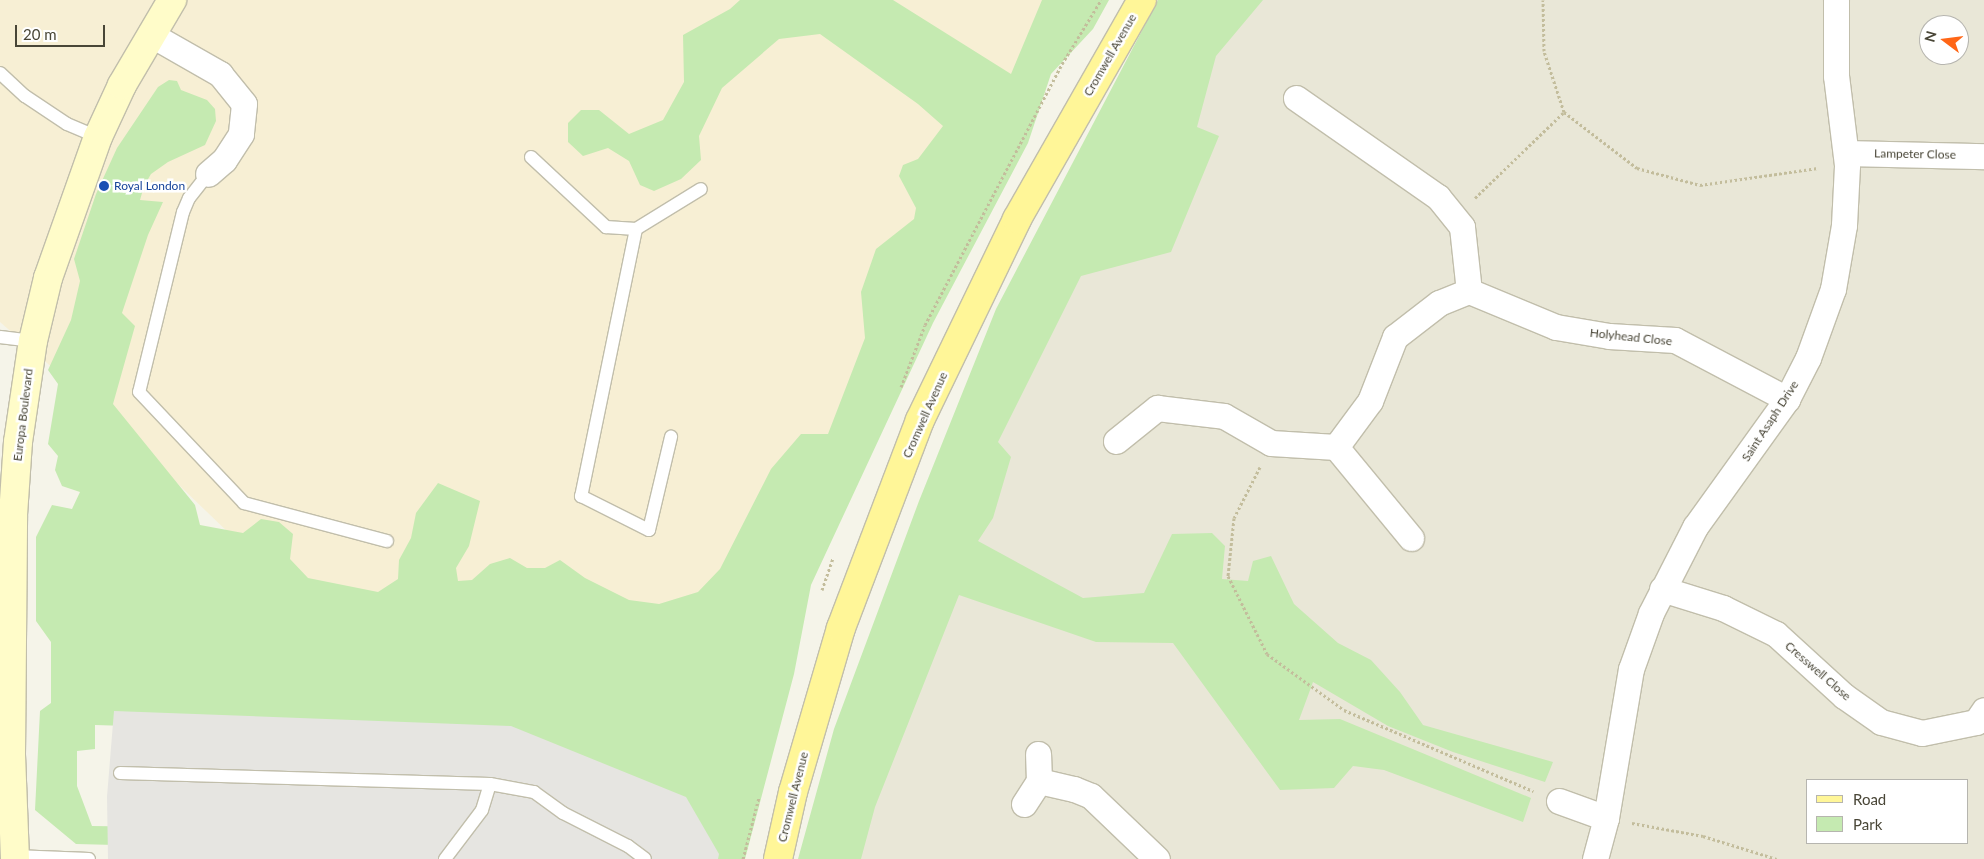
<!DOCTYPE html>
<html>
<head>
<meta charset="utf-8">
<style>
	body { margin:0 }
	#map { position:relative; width:1984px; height:859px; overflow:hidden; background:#f5f4e9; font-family:Lato,sans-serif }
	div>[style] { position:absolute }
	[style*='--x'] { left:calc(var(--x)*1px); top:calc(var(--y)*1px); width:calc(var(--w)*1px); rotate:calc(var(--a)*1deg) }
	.residential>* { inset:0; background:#e9e7d7 }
	.commercial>* { inset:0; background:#f7efd4 }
	.green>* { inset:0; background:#c5eab1 }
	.parking>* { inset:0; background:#e6e5e1 }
	.path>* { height:3px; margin-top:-1.5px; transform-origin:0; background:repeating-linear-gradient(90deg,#c3bd9c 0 2.5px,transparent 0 5px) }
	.roads { filter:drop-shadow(1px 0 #c1beab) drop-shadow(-1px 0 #c1beab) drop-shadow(0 1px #c1beab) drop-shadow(0 -1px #c1beab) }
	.lane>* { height:12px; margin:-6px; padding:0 6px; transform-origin:6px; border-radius:6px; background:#fff }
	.street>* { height:25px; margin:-12.5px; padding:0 12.5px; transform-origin:12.5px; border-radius:12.5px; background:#fff }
	.secondary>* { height:28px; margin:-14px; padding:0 14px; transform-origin:14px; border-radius:14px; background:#fffcc9 }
	.primary>* { height:28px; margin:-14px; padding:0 14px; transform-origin:14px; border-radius:14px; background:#fff698 }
	.dots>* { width:14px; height:14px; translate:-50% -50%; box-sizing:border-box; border:2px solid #fff; border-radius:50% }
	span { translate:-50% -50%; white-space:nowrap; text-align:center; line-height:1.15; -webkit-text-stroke:5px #fff; paint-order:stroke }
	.street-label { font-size:12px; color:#494637 }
	.transit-label { font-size:12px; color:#164399 }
	.left { translate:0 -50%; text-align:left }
	.legend { position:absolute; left:1806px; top:779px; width:162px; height:65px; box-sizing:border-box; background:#fff; border:1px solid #b6b5af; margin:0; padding:6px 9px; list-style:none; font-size:15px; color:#494637 }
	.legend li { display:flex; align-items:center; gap:10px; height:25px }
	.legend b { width:25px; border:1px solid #b6b5af }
	.north { position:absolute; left:1919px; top:15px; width:50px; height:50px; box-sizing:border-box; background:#fff; border:1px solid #b6b5af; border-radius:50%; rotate:285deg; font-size:14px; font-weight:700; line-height:20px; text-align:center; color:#494637 }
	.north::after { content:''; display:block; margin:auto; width:18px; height:22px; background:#ff6616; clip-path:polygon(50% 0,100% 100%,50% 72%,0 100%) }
	.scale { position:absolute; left:15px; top:25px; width:90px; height:22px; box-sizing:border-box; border:2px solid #494637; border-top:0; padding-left:6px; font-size:15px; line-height:18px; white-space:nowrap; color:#494637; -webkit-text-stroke:4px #fff; paint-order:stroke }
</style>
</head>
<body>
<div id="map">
	<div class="residential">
		<i style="clip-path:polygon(evenodd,1233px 0,1984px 0,1984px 859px,851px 859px,980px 456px,1233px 0,1929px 25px,1959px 25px,1959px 55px,1929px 55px,1929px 25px,1233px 0,1808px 780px,1968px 780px,1968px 843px,1808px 843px,1808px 780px)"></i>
	</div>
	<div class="commercial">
		<i style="clip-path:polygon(0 0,1064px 0,839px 458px,729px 612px,285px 587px,102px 411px,0 322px)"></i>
	</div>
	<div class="green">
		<i style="clip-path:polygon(740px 0,893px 0,1011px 74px,1042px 0,1109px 0,1093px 29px,1051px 74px,1028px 143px,933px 323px,811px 585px,794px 674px,745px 859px,679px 859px,507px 738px,95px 725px,95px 749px,77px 751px,77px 786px,92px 826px,239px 828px,233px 848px,76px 844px,35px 810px,40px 711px,51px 703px,51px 642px,36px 621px,36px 537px,52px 505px,72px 509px,80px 492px,62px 486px,55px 470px,58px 456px,48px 444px,58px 384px,48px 370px,71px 320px,80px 281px,74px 259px,96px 194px,117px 148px,158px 87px,169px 80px,177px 81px,181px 90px,207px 100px,215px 109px,216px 121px,205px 145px,168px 162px,151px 174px,144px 186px,140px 200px,163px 202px,148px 235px,122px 313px,135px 326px,113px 404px,195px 505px,200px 525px,243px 533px,261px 519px,279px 522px,293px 534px,290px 559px,308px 578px,378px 592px,398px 579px,399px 560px,411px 538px,416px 513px,438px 483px,480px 501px,469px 546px,456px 568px,458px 581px,472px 580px,490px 564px,510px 558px,527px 568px,545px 568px,560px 560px,585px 578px,629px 600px,659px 604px,698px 592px,720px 569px,771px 469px,801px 434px,828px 434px,865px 338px,861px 292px,876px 249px,914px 219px,916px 208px,899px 176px,903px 165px,918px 159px,943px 126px,918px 104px,820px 34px,779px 39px,722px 88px,699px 136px,701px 160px,681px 179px,654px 191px,640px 185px,629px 161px,608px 148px,583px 156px,568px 142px,568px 123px,581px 110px,599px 110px,629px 134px,663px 120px,684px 82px,683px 35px,730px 9px)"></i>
		<i style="clip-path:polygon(1158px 0,1263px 0,1216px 56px,1197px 127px,1219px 136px,1171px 252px,1081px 276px,998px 442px,1011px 457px,993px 518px,978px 541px,1083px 598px,1144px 593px,1172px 534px,1212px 533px,1225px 546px,1222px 579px,1248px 581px,1253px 561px,1271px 556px,1294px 604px,1338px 643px,1371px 660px,1400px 692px,1423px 725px,1553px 762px,1545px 782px,1453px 752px,1388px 726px,1313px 682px,1299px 720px,1340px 719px,1531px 798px,1523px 822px,1384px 770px,1353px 766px,1334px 788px,1280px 790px,1173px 643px,1096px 642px,959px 595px,875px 807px,861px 859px,798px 859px,834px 729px,919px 501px,996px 309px)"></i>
	</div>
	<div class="parking">
		<i style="clip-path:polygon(114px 711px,511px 726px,686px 797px,719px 854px,718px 859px,108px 859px,107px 797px)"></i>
	</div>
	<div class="path">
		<i style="--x:1564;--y:112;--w:92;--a:37.5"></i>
		<i style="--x:1637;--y:168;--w:65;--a:15.1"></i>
		<i style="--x:1700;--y:185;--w:119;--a:-8.2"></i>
		<i style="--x:1475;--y:198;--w:124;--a:-44"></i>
		<i style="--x:1564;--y:112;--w:64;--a:-108.2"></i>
		<i style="--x:1544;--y:51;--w:51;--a:-91.1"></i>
		<i style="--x:901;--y:387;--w:66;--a:-68.8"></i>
		<i style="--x:925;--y:325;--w:295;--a:-62.3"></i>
		<i style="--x:1062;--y:64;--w:75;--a:-58.6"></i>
		<i style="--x:1260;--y:467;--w:57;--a:117"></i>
		<i style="--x:1234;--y:518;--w:58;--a:95.9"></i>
		<i style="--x:1228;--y:576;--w:87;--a:63.4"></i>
		<i style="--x:1267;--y:654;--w:95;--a:36"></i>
		<i style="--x:1344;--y:710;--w:206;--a:23.2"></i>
		<i style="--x:822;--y:590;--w:34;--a:-71"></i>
		<i style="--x:1632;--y:823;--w:72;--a:10.4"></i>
		<i style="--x:1703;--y:836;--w:77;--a:17.3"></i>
		<i style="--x:743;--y:859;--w:64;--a:-75.5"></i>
	</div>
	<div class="roads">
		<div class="lane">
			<i style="--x:0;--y:73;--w:34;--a:43"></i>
			<i style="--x:25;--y:96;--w:50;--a:33.7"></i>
			<i style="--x:67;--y:124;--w:34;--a:23"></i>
			<i style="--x:531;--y:157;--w:103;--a:43"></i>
			<i style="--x:606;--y:227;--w:30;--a:4"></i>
			<i style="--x:636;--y:229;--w:76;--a:-31.6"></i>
			<i style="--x:208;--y:174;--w:31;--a:128"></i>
			<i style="--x:189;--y:198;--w:15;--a:113"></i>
			<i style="--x:183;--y:212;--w:185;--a:103.7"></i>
			<i style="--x:139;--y:392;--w:153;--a:46.6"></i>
			<i style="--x:244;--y:503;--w:148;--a:14.9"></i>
			<i style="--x:636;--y:229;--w:273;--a:101.6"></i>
			<i style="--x:581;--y:496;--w:76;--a:26.6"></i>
			<i style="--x:649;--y:530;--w:96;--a:-76.7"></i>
			<i style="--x:0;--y:337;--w:33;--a:7"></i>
			<i style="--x:120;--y:773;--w:370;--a:1.7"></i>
			<i style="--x:490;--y:784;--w:45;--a:10.3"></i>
			<i style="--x:534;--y:792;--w:36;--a:36"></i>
			<i style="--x:563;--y:813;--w:73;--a:26.9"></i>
			<i style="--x:628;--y:846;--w:21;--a:37"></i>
			<i style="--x:14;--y:856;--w:75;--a:2.3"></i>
			<i style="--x:445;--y:859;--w:61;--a:-52.9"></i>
			<i style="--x:482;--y:810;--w:27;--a:-73"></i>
		</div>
		<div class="street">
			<i style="--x:150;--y:34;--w:81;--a:29.7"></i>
			<i style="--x:220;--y:74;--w:38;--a:51"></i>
			<i style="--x:244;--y:104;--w:30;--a:96"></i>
			<i style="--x:241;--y:134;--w:31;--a:123"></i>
			<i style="--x:224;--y:160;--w:21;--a:139"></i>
			<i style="--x:1296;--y:98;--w:173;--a:34.9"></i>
			<i style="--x:1438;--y:197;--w:38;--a:51"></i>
			<i style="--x:1462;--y:227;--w:64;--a:83.8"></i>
			<i style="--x:1847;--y:153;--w:137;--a:1.3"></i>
			<i style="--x:1116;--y:441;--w:53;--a:-38.8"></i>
			<i style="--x:1157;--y:408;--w:67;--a:6.8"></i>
			<i style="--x:1224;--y:416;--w:54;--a:29.9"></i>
			<i style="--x:1271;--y:443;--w:65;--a:3.5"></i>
			<i style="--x:1336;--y:447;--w:57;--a:-53.5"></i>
			<i style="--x:1370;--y:401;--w:69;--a:-68.7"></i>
			<i style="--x:1395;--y:337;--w:56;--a:-37.7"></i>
			<i style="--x:1439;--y:303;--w:32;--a:-22"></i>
			<i style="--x:1469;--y:291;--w:94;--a:22.5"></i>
			<i style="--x:1556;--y:327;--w:54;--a:9.6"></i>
			<i style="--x:1609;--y:336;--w:66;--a:3.5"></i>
			<i style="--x:1675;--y:340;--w:127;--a:27.8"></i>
			<i style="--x:1336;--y:447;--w:118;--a:50.5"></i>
			<i style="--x:1662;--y:589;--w:64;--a:17.3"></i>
			<i style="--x:1723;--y:608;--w:59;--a:26.1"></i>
			<i style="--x:1776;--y:634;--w:92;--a:42.4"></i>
			<i style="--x:1844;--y:696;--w:45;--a:35.1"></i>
			<i style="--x:1881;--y:722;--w:42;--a:15"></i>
			<i style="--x:1922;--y:733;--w:55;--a:-11.5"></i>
			<i style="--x:1976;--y:722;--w:14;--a:-56"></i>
			<i style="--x:1039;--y:781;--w:36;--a:13"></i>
			<i style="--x:1074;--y:789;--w:18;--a:22"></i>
			<i style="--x:1091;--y:796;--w:91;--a:43.7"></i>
			<i style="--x:1559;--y:801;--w:50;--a:19.9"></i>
			<i style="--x:1024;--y:804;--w:27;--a:-57"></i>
			<i style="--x:1039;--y:781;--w:27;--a:-92"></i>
			<i style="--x:1595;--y:859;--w:42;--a:-75"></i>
			<i style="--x:1606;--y:818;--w:151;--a:-80.5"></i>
			<i style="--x:1631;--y:669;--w:59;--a:-70.3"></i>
			<i style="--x:1651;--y:613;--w:97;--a:-62.9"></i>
			<i style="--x:1695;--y:527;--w:158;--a:-54.3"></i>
			<i style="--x:1787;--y:399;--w:46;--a:-62.9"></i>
			<i style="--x:1808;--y:358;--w:73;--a:-70.1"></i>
			<i style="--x:1833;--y:289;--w:65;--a:-80.2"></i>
			<i style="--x:1844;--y:225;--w:60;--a:-87.1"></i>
			<i style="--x:1847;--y:165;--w:90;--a:-97"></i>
			<i style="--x:1836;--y:76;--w:76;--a:-90"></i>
		</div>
		<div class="secondary">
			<i style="--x:15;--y:859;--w:104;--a:-92.2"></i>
			<i style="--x:11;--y:755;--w:240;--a:-89.5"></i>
			<i style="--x:13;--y:515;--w:73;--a:-86.1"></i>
			<i style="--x:18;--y:442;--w:102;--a:-81.6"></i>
			<i style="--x:33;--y:341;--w:65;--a:-76.6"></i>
			<i style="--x:48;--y:278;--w:150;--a:-70.5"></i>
			<i style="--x:98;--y:137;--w:57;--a:-65.2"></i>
			<i style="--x:122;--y:85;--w:99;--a:-59.5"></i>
		</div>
		<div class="primary">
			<i style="--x:778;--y:859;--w:69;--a:-77.4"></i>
			<i style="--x:793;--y:792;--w:171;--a:-73.7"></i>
			<i style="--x:841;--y:628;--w:222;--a:-69.2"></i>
			<i style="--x:920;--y:420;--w:223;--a:-64.2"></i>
			<i style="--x:1017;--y:219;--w:252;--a:-60.3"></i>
		</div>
	</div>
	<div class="dots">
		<i style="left:104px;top:186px;background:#1a4fb4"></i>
	</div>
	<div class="street-label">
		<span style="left:1110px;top:55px;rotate:-60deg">Cromwell Avenue</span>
		<span style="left:1915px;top:154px;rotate:1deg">Lampeter Close</span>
		<span style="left:1631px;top:337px;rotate:6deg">Holyhead Close</span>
		<span style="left:23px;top:415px;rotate:-83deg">Europa Boulevard</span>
		<span style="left:925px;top:415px;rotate:-66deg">Cromwell Avenue</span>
		<span style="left:1770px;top:421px;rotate:-57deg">Saint Asaph Drive</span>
		<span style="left:1818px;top:671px;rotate:41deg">Cresswell Close</span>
		<span style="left:793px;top:797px;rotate:-76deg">Cromwell Avenue</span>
	</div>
	<div class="transit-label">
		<span class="left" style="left:114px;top:186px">Royal London</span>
	</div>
	<ul class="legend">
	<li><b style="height:6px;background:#fff698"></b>Road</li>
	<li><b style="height:14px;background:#c5eab1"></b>Park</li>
	</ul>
	<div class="north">N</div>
	<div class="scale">20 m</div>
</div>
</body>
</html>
